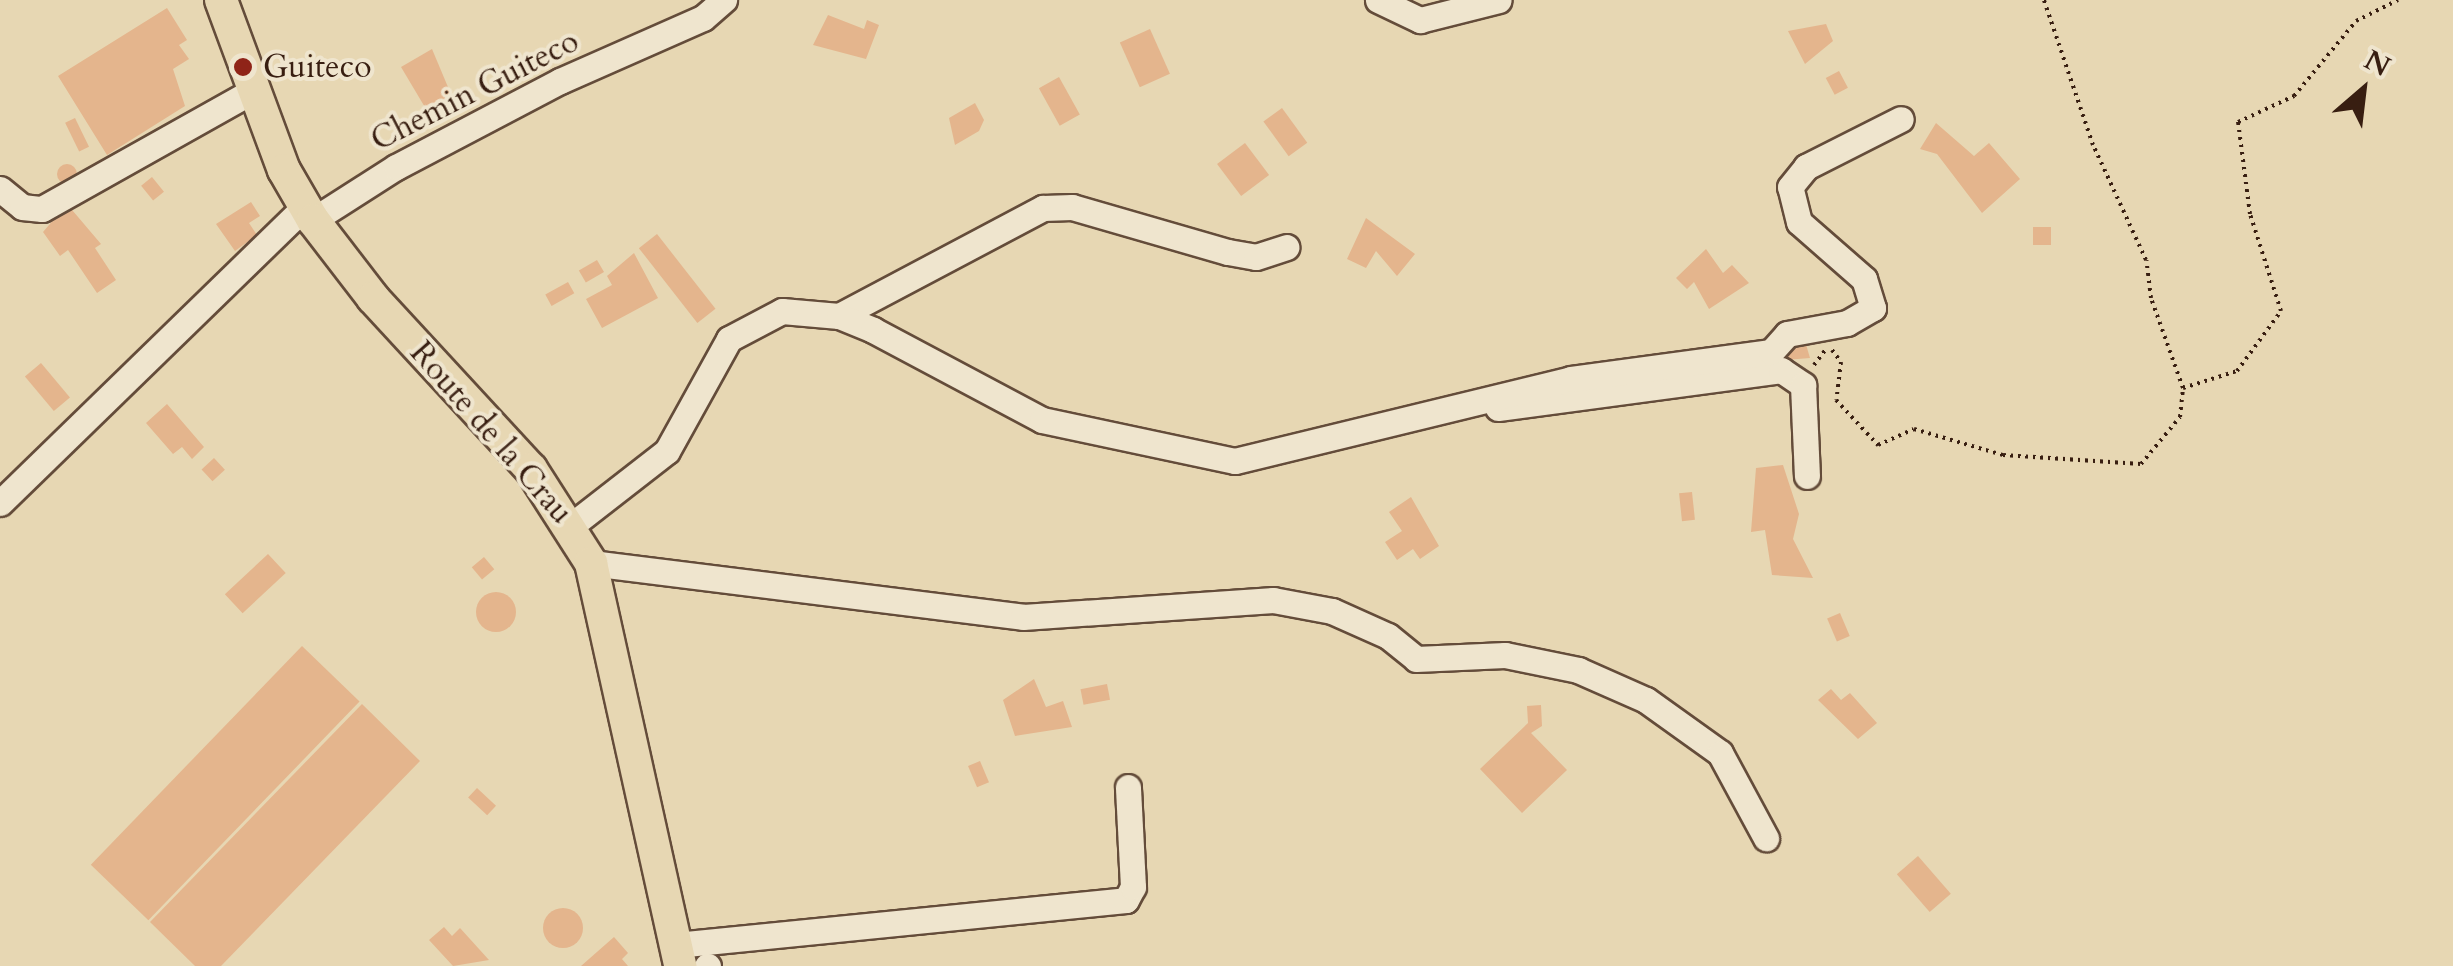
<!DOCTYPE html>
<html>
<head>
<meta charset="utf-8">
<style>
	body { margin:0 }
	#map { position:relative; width:2453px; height:966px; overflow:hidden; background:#e7d7b3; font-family:Cardo,serif }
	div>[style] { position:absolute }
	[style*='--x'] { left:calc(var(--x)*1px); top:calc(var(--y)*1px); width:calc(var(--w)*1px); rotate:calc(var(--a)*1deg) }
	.building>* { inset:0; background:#e4b58d; transform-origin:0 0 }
	.round { border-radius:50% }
	.path>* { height:4px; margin-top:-2px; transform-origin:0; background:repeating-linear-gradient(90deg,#381e11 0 2.5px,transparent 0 7.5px) }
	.roads { filter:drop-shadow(2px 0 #644c3a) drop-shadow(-2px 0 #644c3a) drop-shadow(0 2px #644c3a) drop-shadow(0 -2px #644c3a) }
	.minor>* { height:25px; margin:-12.5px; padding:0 12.5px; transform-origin:12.5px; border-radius:12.5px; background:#efe5ce }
	.major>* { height:32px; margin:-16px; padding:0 16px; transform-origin:16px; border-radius:16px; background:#e7d7b3 }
	.dots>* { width:28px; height:28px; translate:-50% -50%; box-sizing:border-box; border:5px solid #efe5ce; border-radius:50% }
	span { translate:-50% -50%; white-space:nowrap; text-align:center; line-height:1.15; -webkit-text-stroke:8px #efe5ce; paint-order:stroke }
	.poi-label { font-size:32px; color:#381e11 }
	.left { translate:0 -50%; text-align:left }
	.street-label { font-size:32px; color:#381e11 }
	.north { position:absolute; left:2313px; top:40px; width:100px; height:100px; -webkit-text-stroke:8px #efe5ce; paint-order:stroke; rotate:28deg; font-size:28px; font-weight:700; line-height:40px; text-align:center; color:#381e11 }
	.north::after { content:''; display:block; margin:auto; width:35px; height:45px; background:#381e11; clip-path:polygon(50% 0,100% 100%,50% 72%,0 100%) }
</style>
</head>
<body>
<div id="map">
	<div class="building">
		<i style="clip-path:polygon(167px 8px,187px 40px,179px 45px,189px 59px,173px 69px,185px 106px,107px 155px,58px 76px)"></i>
		<i style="clip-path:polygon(828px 15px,864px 29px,867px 20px,879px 25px,866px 59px,813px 45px)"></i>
		<i style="clip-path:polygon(1826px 24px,1833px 41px,1805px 64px,1788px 31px)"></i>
		<i style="left:1150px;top:29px;width:49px;height:33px;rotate:66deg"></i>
		<i style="clip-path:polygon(432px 49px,453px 99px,426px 109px,401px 67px)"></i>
		<i style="left:1839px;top:71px;width:19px;height:15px;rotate:62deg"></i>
		<i style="left:1059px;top:77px;width:43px;height:23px;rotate:61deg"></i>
		<i style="clip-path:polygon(975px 103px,984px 120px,979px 131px,955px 145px,949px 118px)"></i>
		<i style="left:1282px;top:108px;width:43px;height:23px;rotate:54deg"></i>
		<i style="left:75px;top:118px;width:32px;height:11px;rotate:64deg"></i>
		<i style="clip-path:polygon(1936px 123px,1974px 156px,1989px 143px,2020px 179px,1982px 213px,1937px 154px,1920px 149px)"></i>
		<i style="left:1245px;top:143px;width:40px;height:35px;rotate:53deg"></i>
		<i class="round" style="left:57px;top:164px;width:20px;height:20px"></i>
		<i style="left:152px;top:177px;width:19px;height:14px;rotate:51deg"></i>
		<i style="clip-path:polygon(251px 202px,260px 216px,249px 223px,257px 235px,235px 251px,216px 224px)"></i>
		<i style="clip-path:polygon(67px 204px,101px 244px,95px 248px,116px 280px,97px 293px,68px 250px,60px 256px,43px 232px)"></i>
		<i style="clip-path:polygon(1366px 218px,1415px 254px,1397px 276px,1376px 251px,1366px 268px,1347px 259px)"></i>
		<i style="left:2051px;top:227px;width:18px;height:18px;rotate:90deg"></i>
		<i style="left:657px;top:234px;width:95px;height:23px;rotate:52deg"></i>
		<i style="clip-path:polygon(1706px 249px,1723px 273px,1732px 265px,1749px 283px,1709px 309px,1694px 282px,1687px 289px,1676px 278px)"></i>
		<i style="clip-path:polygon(634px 253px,658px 298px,602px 328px,586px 299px,612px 285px,607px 276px)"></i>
		<i style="left:597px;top:260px;width:14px;height:21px;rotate:60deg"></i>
		<i style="left:568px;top:282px;width:13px;height:26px;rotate:61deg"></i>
		<i style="clip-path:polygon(1805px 341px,1810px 358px,1785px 360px,1781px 348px)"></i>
		<i style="left:41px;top:363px;width:45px;height:21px;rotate:50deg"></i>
		<i style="clip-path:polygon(167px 404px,204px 447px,192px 459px,182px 447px,173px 454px,146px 423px)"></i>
		<i style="left:214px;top:458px;width:16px;height:17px;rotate:47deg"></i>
		<i style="clip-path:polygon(1783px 465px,1799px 514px,1793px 539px,1813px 578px,1772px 575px,1765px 530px,1751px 532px,1756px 468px)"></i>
		<i style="left:1692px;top:492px;width:28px;height:13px;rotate:84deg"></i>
		<i style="clip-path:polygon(1411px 497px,1439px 546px,1420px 559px,1413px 549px,1397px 560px,1385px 542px,1402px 531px,1389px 512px)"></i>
		<i style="left:268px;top:554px;width:26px;height:59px;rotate:47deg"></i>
		<i style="left:484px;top:557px;width:16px;height:16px;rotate:50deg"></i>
		<i class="round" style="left:476px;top:592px;width:40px;height:40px"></i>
		<i style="left:1840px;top:613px;width:25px;height:14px;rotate:67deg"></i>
		<i style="left:302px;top:646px;width:80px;height:304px;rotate:44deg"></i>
		<i style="clip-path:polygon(1034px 679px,1046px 707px,1063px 701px,1072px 727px,1015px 736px,1003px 700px)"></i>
		<i style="left:1107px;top:684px;width:16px;height:27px;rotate:79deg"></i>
		<i style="clip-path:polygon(1831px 689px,1841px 700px,1850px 693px,1877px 723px,1858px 739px,1818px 700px)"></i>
		<i style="clip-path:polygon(362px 704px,420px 761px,221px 966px,195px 966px,150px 922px)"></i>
		<i style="clip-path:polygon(1541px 705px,1542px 726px,1531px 733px,1567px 770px,1522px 813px,1480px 769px,1528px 723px,1527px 706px)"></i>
		<i style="left:980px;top:761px;width:23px;height:13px;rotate:67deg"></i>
		<i style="left:477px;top:788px;width:26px;height:13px;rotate:43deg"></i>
		<i style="left:1918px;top:856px;width:50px;height:28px;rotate:49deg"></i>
		<i class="round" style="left:543px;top:908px;width:40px;height:40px"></i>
		<i style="clip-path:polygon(444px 927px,452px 936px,460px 928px,489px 960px,453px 966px,429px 940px)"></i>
		<i style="clip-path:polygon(614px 937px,628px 953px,622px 959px,628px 966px,581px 966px)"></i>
	</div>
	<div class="path">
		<i style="--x:1832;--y:350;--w:15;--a:53"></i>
		<i style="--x:1841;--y:362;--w:38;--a:97"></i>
		<i style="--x:1836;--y:400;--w:62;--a:47"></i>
		<i style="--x:1878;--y:445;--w:39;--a:-24"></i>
		<i style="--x:1914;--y:429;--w:93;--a:16.3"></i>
		<i style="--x:2003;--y:455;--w:138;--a:3.7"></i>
		<i style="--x:2141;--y:464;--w:61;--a:-50.3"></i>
		<i style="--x:2180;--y:417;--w:29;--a:-84"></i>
		<i style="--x:2183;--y:388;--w:96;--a:-109.6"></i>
		<i style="--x:2151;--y:298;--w:38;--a:-97"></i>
		<i style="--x:2146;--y:260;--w:127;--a:-114.7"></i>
		<i style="--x:2093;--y:145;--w:153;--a:-108.7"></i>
		<i style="--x:1814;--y:365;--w:20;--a:-53"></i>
		<i style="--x:2183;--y:388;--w:57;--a:-17.5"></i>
		<i style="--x:2237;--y:371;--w:74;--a:-53.7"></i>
		<i style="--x:2281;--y:311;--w:102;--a:-107.7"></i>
		<i style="--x:2250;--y:214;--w:93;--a:-97.4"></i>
		<i style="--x:2238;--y:122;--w:62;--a:-24.9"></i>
		<i style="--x:2294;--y:96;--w:97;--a:-50.4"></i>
		<i style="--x:2356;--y:21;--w:47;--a:-26.6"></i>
	</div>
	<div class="roads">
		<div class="minor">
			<i style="--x:1378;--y:0;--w:47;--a:25.5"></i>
			<i style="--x:1420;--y:20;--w:81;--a:-14.2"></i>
			<i style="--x:0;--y:189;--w:28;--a:39"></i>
			<i style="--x:22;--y:207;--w:20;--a:6"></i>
			<i style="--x:42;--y:209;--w:241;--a:-29.3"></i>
			<i style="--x:313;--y:220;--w:98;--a:-32.6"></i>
			<i style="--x:396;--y:167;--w:185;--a:-27.7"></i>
			<i style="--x:560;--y:81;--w:156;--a:-23.8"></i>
			<i style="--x:703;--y:18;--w:28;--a:-41"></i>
			<i style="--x:839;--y:316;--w:231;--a:-27.9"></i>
			<i style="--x:1043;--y:208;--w:29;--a:-2"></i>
			<i style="--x:1072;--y:207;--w:162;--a:16.1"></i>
			<i style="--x:1228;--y:252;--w:28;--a:10"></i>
			<i style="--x:1256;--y:257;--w:32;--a:-18"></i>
			<i style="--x:1498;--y:408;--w:286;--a:-7.6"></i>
			<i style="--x:1781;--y:370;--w:27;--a:34"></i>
			<i style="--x:1803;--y:385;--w:91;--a:87.5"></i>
			<i style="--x:0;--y:503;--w:426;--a:-44.2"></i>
			<i style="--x:572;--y:525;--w:120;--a:-37.9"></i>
			<i style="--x:667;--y:451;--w:128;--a:-61"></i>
			<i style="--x:729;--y:339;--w:60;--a:-27.8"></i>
			<i style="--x:782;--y:311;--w:57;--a:5"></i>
			<i style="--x:839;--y:316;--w:37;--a:22"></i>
			<i style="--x:873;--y:330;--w:191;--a:28"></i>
			<i style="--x:1042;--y:420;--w:197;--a:12"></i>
			<i style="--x:1235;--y:461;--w:346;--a:-13.7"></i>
			<i style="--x:1571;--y:379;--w:202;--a:-7.7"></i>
			<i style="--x:1771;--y:352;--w:24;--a:-48"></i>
			<i style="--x:1787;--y:334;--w:61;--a:-10.4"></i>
			<i style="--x:1847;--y:323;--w:30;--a:-30"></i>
			<i style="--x:1873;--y:308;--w:30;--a:-107"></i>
			<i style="--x:1864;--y:279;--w:86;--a:-138.8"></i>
			<i style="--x:1799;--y:222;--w:36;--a:-104"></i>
			<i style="--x:1790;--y:187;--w:26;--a:-51"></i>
			<i style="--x:1806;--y:167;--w:106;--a:-26.8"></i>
			<i style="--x:591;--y:563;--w:435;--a:7.1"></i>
			<i style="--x:1023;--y:617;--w:251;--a:-3.9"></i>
			<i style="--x:1273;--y:600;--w:60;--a:10.6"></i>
			<i style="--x:1332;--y:611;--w:61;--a:24.1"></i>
			<i style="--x:1388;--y:636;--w:36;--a:39"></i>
			<i style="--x:1416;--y:659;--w:89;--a:-2.6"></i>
			<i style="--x:1505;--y:655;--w:75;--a:11.6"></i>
			<i style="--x:1578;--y:670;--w:74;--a:23.8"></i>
			<i style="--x:1646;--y:700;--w:91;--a:35.6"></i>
			<i style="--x:1720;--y:753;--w:97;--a:61.6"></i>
			<i style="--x:676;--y:945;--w:452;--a:-5.7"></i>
			<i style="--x:1126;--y:900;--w:15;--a:-62"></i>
			<i style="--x:1133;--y:887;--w:100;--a:-92.9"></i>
			<i style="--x:707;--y:966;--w:1;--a:0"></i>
		</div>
		<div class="major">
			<i style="--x:221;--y:0;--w:181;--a:69.7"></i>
			<i style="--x:284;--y:170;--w:58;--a:59.9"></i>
			<i style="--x:313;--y:220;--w:98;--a:52.4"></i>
			<i style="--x:373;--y:298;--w:233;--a:47.3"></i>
			<i style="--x:531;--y:469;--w:112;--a:57.4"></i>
			<i style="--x:591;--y:563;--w:413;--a:77.5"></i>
		</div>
	</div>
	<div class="dots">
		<i style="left:243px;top:67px;background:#8f2418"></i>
	</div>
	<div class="poi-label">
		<span class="left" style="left:263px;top:67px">Guiteco</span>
	</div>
	<div class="street-label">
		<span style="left:475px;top:91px;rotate:-27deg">Chemin Guiteco</span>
		<span style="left:491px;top:433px;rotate:49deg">Route de la Crau</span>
	</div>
	<div class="north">N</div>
</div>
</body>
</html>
